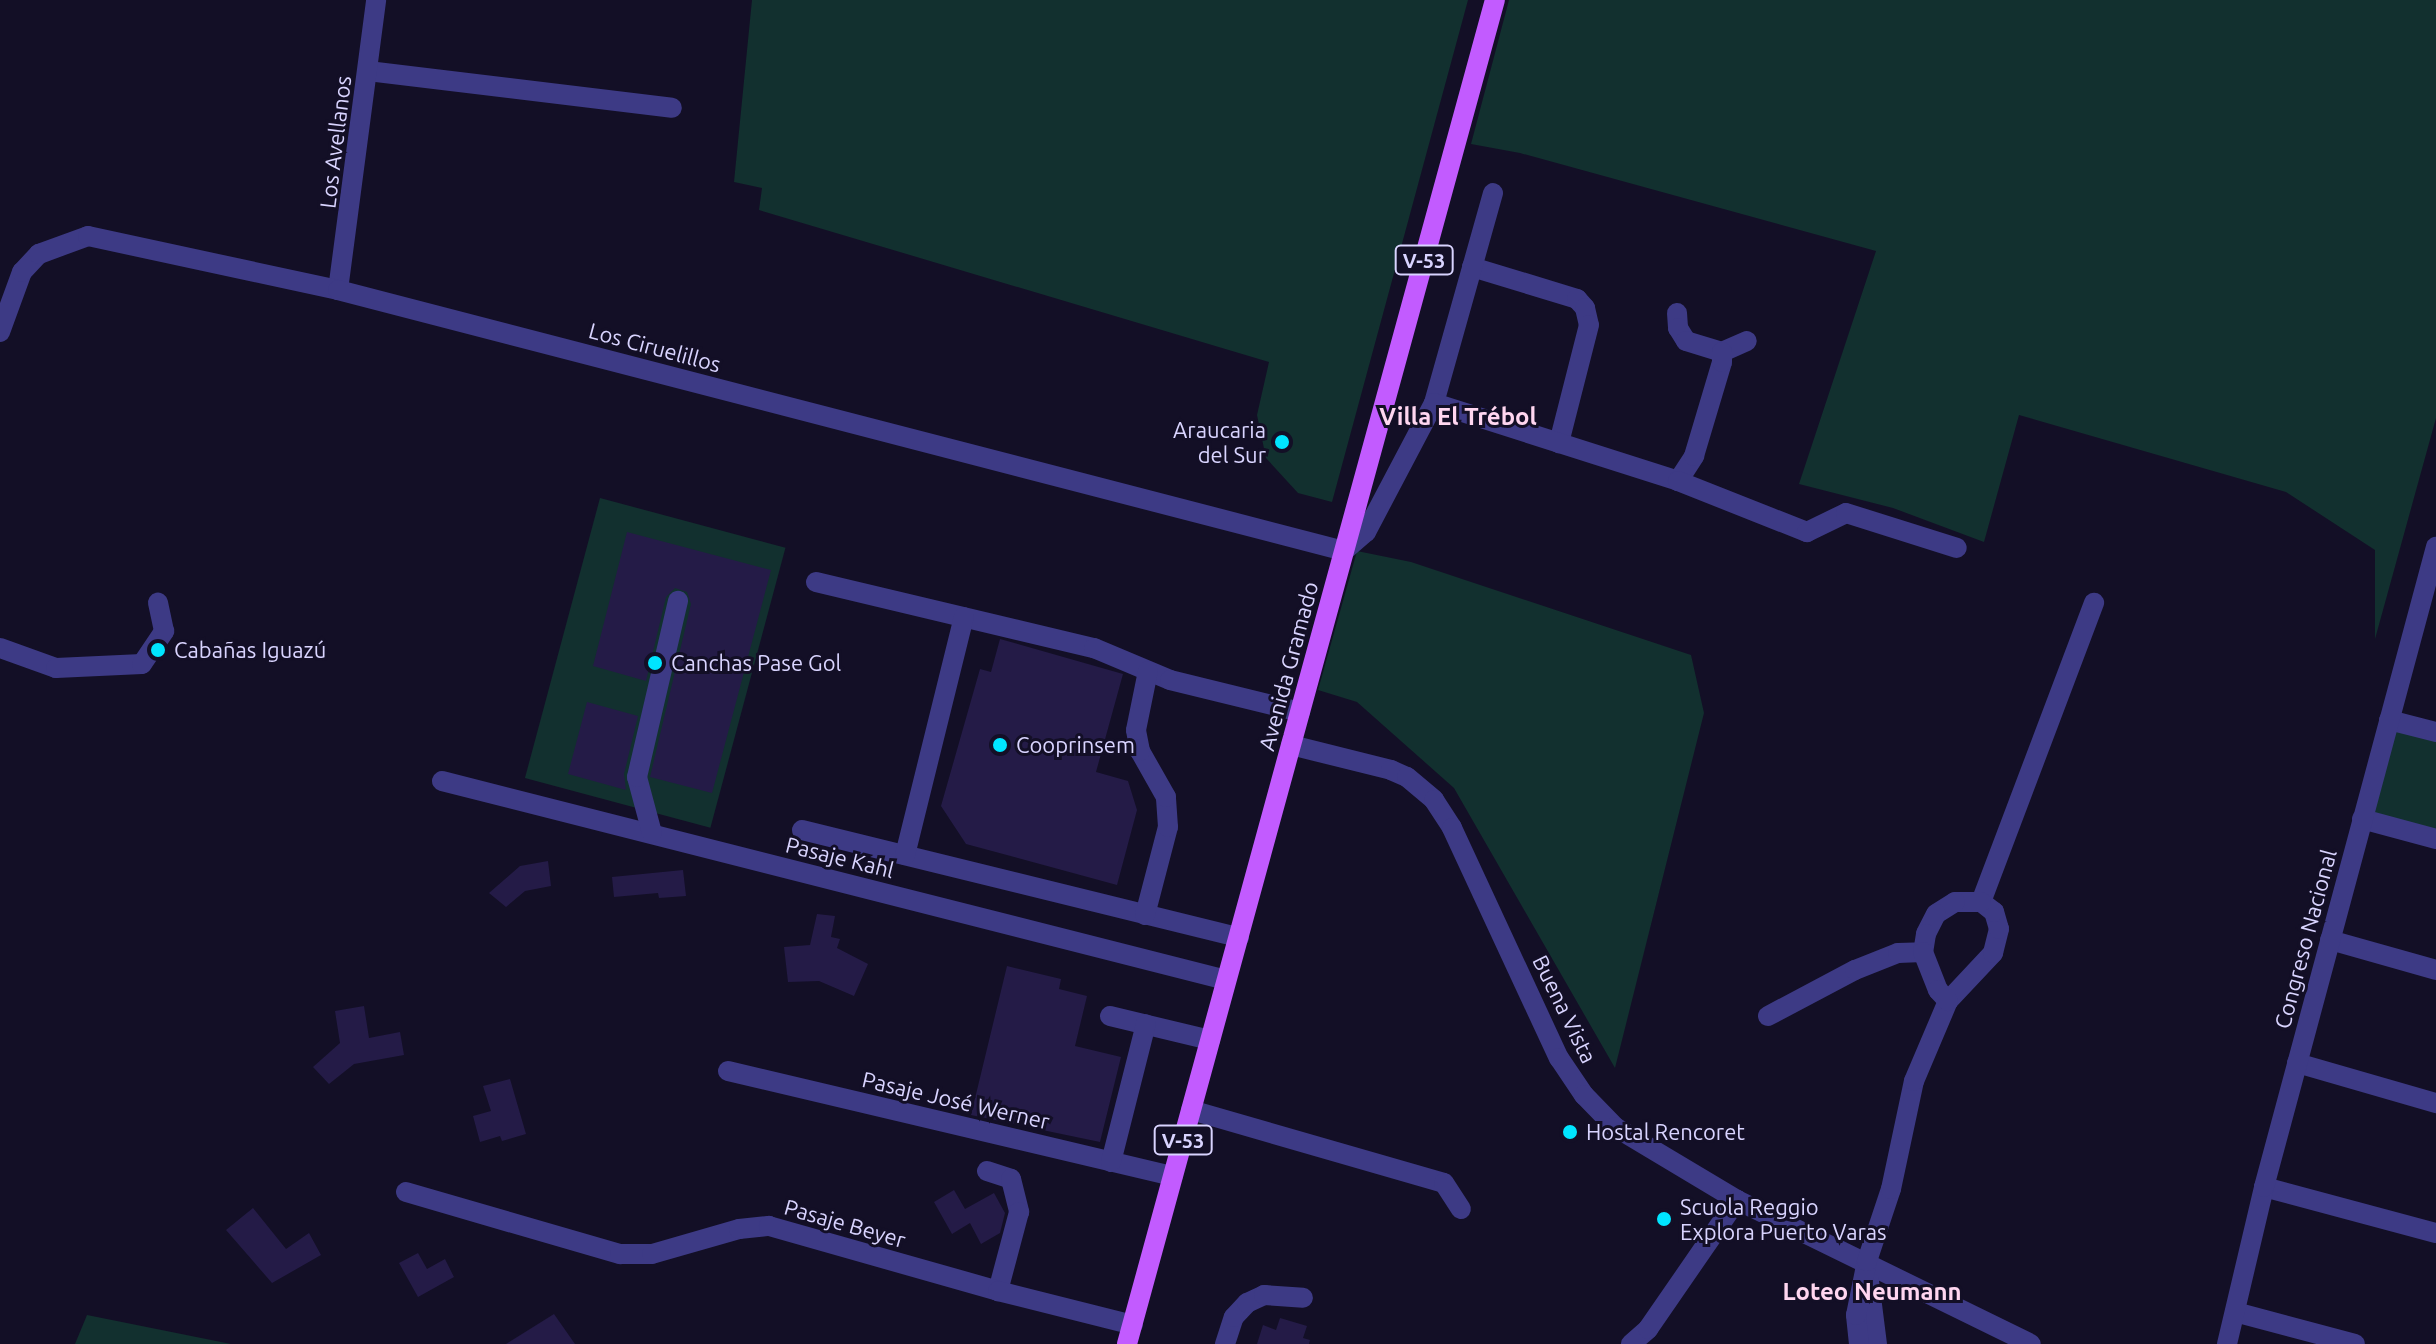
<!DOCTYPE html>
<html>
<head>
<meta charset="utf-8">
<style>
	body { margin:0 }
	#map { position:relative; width:2436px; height:1344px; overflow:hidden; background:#130f26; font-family:Ubuntu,sans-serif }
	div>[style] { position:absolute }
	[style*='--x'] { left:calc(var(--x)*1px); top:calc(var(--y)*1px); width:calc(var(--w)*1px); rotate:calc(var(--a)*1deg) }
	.green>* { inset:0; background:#12302f; transform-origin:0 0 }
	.building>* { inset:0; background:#241b47 }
	.minor>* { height:20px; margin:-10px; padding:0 10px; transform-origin:10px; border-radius:10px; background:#3d3a85 }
	.major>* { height:20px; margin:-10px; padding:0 10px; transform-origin:10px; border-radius:10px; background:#c25bff }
	.dots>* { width:22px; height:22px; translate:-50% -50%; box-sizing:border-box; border:4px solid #130f26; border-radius:50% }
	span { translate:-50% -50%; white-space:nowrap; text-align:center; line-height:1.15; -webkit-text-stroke:6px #130f26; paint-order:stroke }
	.shield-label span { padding:2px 6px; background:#130f26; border:2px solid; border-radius:6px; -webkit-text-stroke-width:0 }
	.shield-label { font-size:20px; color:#d9d4ff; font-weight:700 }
	.street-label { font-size:22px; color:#d9d4ff }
	.poi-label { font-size:22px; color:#d9d4ff }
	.right { translate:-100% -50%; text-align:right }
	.left { translate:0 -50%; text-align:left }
	.neighbourhood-label { font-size:24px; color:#ffd6f0; font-weight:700 }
</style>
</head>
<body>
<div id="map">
	<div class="green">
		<i style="clip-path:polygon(752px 0,1468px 0,1332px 502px,1298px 493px,1266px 458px,1257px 415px,1269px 362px,759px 210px,762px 188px,734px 182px)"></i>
		<i style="clip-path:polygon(1509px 0,2436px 0,2436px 418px,2375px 639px,2375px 550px,2286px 492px,2019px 415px,1984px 542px,1893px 508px,1799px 484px,1876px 251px,1520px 153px,1471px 144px)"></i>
		<i style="left:600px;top:498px;width:192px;height:290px;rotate:15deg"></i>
		<i style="clip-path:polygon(1357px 551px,1411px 562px,1691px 655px,1704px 713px,1615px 1068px,1454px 788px,1357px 702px,1318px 690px)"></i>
		<i style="clip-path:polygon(2394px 729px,2436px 740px,2436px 830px,2372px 813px)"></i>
		<i style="clip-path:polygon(87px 1315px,231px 1344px,75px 1344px)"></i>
	</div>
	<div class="building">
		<i style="clip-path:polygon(627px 532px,771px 570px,712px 793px,650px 777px,691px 604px,687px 592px,675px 588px,666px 597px,646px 681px,593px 666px)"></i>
		<i style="clip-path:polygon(1000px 639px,1123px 674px,1096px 772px,1128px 781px,1137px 810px,1117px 885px,966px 844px,941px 806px,980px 669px,991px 672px)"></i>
		<i style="clip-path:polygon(587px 702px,638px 716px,624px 774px,626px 790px,568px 774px)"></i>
		<i style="clip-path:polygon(548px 861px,551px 886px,525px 891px,506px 907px,489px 893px,520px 866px)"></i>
		<i style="clip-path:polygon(683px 870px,686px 896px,659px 898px,658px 893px,614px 897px,612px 877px)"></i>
		<i style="clip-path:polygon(817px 914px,835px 916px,831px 937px,840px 939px,837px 948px,868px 964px,854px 996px,819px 981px,788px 982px,784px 947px,810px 945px)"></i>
		<i style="clip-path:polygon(1007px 966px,1061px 979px,1059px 989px,1087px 996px,1075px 1046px,1121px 1057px,1100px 1142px,971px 1115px)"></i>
		<i style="clip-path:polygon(364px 1006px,369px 1038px,400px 1032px,404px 1055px,354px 1064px,329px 1084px,313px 1067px,340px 1043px,335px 1011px)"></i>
		<i style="clip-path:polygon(510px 1079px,526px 1134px,502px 1141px,500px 1136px,480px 1142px,473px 1116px,491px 1111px,483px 1086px)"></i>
		<i style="clip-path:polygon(954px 1190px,965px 1209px,994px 1193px,1005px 1213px,1000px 1233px,981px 1244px,970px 1223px,952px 1234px,934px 1202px)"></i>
		<i style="clip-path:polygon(253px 1208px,286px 1249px,309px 1233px,321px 1255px,272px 1283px,226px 1230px)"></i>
		<i style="clip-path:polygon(418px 1253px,427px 1269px,445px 1259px,454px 1277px,418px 1297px,399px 1263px)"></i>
		<i style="clip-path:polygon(554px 1314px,575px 1344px,506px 1344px)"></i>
		<i style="clip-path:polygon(1280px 1318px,1307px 1326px,1303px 1338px,1310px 1340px,1309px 1344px,1257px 1344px,1263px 1325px,1276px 1330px)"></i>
	</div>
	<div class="minor">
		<i style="--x:368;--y:71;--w:306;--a:6.9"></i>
		<i style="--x:1472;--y:267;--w:110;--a:16.9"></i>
		<i style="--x:1577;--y:299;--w:12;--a:48"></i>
		<i style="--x:1585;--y:308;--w:17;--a:77"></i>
		<i style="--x:1589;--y:325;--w:122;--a:104.3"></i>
		<i style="--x:338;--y:290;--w:292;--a:-82.5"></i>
		<i style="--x:1677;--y:313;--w:15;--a:86"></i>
		<i style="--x:1678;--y:328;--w:15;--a:58"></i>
		<i style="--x:1686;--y:341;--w:38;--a:17"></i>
		<i style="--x:1722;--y:352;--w:27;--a:-24"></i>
		<i style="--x:0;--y:332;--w:64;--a:-69.9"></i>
		<i style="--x:22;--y:272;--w:25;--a:-47"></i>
		<i style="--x:39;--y:254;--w:52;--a:-20.2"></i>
		<i style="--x:88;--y:236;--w:256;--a:12.2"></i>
		<i style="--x:338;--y:290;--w:1039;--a:14.54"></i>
		<i style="--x:1344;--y:551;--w:29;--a:-41"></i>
		<i style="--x:1366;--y:532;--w:146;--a:-62.2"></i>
		<i style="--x:1434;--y:403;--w:218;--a:-74.3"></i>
		<i style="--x:1434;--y:403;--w:256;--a:17.7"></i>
		<i style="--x:1678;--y:481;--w:30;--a:-57"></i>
		<i style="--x:1694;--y:456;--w:98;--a:-73.4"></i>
		<i style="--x:1722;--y:362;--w:10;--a:-90"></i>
		<i style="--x:1678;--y:481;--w:139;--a:21.6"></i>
		<i style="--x:1807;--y:532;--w:43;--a:-26"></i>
		<i style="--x:1846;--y:513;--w:116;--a:17.5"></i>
		<i style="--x:816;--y:582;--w:286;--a:13.4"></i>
		<i style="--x:1094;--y:648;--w:82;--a:22.8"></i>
		<i style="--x:1170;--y:680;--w:134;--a:13.8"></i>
		<i style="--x:0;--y:648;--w:59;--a:19.7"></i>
		<i style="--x:56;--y:668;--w:86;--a:-2.7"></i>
		<i style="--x:142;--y:664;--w:40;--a:-56"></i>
		<i style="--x:164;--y:631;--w:29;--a:-102"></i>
		<i style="--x:2389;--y:720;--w:49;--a:14.3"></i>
		<i style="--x:1291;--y:745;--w:103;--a:14"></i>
		<i style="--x:1391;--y:770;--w:17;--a:24"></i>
		<i style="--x:1407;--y:777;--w:35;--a:40"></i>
		<i style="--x:1434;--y:800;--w:33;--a:57"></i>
		<i style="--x:1452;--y:828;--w:254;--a:65.1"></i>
		<i style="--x:1559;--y:1058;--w:45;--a:56"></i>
		<i style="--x:1584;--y:1095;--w:45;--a:45.9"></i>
		<i style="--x:1615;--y:1127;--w:142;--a:30.9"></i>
		<i style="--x:1737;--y:1200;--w:327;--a:26.1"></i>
		<i style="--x:442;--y:781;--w:809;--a:14.24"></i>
		<i style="--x:2362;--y:819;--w:77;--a:15.1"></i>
		<i style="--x:802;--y:830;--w:450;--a:13.8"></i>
		<i style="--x:652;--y:833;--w:58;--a:-105"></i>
		<i style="--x:637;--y:777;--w:181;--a:-76.9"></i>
		<i style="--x:905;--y:855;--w:245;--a:-76.1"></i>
		<i style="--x:1981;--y:902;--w:320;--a:-69.3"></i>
		<i style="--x:1145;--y:915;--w:91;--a:-75.4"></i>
		<i style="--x:1168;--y:827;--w:30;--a:-94"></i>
		<i style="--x:1166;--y:797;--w:53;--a:-119.5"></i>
		<i style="--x:1140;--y:751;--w:21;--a:-101"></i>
		<i style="--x:1136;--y:730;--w:60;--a:-78.5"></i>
		<i style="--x:2330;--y:940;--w:110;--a:15.8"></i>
		<i style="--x:1110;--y:1016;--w:103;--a:13.5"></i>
		<i style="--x:1768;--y:1016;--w:98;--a:-27.9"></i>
		<i style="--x:1855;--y:970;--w:46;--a:-21.6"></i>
		<i style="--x:1898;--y:953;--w:25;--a:-2"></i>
		<i style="--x:2297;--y:1063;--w:145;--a:16.1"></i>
		<i style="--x:728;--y:1071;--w:457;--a:13.3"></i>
		<i style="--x:1191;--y:1110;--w:263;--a:16.1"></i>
		<i style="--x:1444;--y:1183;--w:31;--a:57"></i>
		<i style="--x:1111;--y:1162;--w:142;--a:-75.8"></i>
		<i style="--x:987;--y:1171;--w:25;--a:18"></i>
		<i style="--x:1011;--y:1179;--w:34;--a:76"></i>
		<i style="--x:1019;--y:1212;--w:82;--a:104.9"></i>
		<i style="--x:2264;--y:1187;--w:178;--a:15"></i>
		<i style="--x:406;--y:1192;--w:223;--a:16.2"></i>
		<i style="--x:620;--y:1254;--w:32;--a:0"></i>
		<i style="--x:652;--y:1254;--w:91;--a:-16"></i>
		<i style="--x:739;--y:1229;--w:30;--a:-6"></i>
		<i style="--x:769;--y:1226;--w:238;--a:15.8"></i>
		<i style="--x:998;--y:1291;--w:139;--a:14.1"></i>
		<i style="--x:1869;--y:1281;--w:64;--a:82.8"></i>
		<i style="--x:2235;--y:1312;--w:124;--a:14.9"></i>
		<i style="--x:1225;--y:1344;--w:28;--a:-72"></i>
		<i style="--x:1234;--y:1317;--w:19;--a:-47"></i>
		<i style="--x:1247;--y:1303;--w:19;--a:-25"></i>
		<i style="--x:1264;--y:1295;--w:39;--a:4"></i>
		<i style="--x:1631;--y:1344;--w:23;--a:-41"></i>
		<i style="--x:1648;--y:1329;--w:157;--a:-55.4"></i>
		<i style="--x:1859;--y:1344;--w:29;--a:-96"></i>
		<i style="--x:1856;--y:1315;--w:55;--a:-78.5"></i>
		<i style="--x:1867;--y:1261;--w:76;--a:-71.6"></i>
		<i style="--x:1891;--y:1189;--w:110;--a:-78"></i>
		<i style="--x:1914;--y:1081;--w:87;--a:-67"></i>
		<i style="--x:1948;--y:1001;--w:66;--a:-46.8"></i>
		<i style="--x:1993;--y:953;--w:25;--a:-76"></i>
		<i style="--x:1999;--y:929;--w:18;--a:-106"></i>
		<i style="--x:1994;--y:912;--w:16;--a:-142"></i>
		<i style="--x:1981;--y:902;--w:26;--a:180"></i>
		<i style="--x:1955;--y:902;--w:22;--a:148"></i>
		<i style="--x:1936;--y:914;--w:22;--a:117"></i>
		<i style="--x:1926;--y:934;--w:18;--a:99"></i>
		<i style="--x:1923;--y:952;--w:41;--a:68.5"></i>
		<i style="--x:1938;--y:990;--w:15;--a:48"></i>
		<i style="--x:2227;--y:1344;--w:161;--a:-76.7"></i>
		<i style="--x:2264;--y:1187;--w:663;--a:-74.96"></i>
	</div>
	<div class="major">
		<i style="--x:1127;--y:1344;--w:1393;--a:-74.69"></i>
	</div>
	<div class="dots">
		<i style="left:1282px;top:442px;background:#00e5ff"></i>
		<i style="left:158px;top:650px;background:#00e5ff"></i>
		<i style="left:655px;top:663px;background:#00e5ff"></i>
		<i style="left:1000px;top:745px;background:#00e5ff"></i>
		<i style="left:1570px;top:1132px;background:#00e5ff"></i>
		<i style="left:1664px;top:1219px;background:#00e5ff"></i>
	</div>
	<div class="shield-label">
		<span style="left:1424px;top:260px">V-53</span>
		<span style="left:1183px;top:1140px">V-53</span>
	</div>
	<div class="street-label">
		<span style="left:335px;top:142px;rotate:-83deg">Los Avellanos</span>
		<span style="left:655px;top:347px;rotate:15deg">Los Ciruelillos</span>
		<span style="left:1288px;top:666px;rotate:-75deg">Avenida Gramado</span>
		<span style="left:840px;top:857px;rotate:14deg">Pasaje Kahl</span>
		<span style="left:2305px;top:939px;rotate:-75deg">Congreso Nacional</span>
		<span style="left:1565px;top:1009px;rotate:64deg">Buena Vista</span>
		<span style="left:956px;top:1100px;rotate:13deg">Pasaje José Werner</span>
		<span style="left:845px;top:1223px;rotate:16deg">Pasaje Beyer</span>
	</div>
	<div class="poi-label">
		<span class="right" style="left:1266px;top:442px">Araucaria<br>del Sur</span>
		<span class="left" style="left:174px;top:650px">Cabañas Iguazú</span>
		<span class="left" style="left:671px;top:663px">Canchas Pase Gol</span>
		<span class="left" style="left:1016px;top:745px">Cooprinsem</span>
		<span class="left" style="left:1586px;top:1132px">Hostal Rencoret</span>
		<span class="left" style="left:1680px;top:1219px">Scuola Reggio<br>Explora Puerto Varas</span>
	</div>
	<div class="neighbourhood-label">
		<span style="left:1458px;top:417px">Villa El Trébol</span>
		<span style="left:1872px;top:1292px">Loteo Neumann</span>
	</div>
</div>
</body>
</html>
